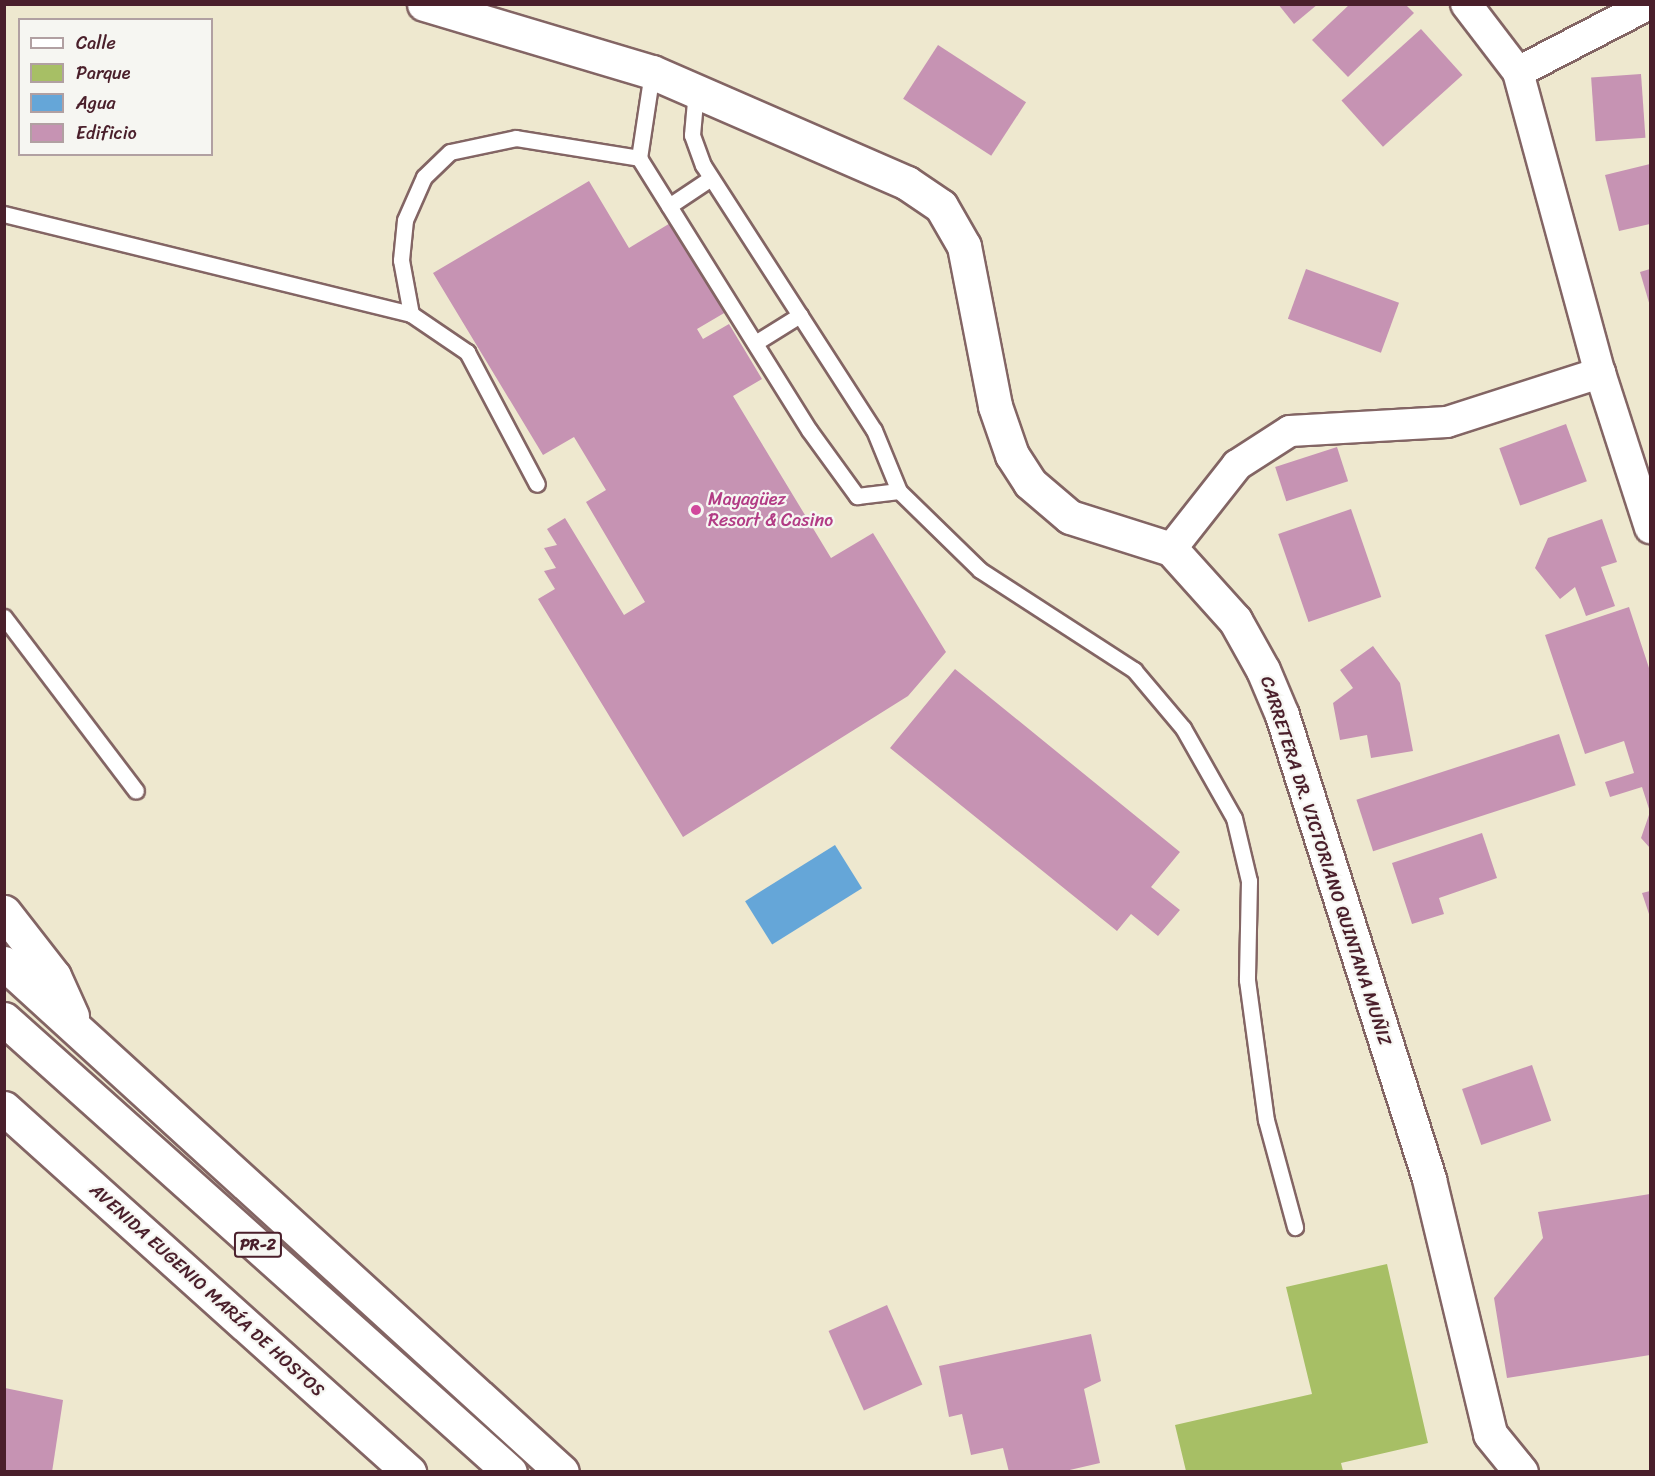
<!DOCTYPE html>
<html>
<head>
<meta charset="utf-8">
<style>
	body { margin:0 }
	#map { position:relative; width:1655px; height:1476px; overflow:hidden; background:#eee8cf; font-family:Sriracha,sans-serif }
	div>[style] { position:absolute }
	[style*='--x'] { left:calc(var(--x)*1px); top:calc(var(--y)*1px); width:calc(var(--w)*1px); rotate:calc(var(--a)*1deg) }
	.green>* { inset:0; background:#a7bf65 }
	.water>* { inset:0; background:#65a6d8; transform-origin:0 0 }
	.building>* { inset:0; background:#c693b3; transform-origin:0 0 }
	.roads { filter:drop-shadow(2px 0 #836564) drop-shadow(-2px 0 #836564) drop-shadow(0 2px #836564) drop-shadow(0 -2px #836564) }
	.lane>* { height:15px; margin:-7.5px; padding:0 7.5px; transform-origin:7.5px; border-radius:7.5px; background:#fff }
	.street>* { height:30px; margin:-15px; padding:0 15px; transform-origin:15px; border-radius:15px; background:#fff }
	.secondary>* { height:33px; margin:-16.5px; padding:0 16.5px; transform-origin:16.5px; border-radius:16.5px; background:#fff }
	.primary>* { height:33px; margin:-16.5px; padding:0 16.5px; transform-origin:16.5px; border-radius:16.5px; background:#fff }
	.highway>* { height:33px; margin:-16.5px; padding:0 16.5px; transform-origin:16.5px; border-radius:16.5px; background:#fff }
	.dots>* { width:16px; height:16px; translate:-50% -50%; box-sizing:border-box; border:3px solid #f6f6f2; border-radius:50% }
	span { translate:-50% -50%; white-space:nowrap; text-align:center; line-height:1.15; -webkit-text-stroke:4.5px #f6f6f2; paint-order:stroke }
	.shield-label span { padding:2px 4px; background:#f6f6f2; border:2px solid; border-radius:4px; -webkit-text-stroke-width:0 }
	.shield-label { font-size:16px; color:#4a1f2b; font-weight:700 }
	.hotel-label { font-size:18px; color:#b23c85 }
	.left { translate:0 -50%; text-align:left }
	.street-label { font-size:18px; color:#4a1f2b }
	.frame { position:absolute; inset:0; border:6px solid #4a1f2b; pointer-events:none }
	.legend { position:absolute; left:18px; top:18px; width:195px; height:138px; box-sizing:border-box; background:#f6f6f2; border:2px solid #b1a0a2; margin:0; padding:8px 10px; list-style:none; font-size:18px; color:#4a1f2b }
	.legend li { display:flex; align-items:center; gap:12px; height:30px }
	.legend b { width:30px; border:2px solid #b1a0a2 }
</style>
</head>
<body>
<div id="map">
	<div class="green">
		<i style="clip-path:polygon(1387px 1264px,1428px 1443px,1341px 1463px,1343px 1471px,1186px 1471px,1175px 1425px,1312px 1394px,1286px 1287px)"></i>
	</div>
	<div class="water">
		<i style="left:835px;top:845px;width:51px;height:106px;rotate:58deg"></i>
	</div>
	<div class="building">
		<i style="clip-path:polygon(1278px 4px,1318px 4px,1294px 24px)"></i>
		<i style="clip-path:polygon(1350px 4px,1405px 4px,1414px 13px,1348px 77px,1312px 40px)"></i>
		<i style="left:1421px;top:29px;width:62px;height:107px;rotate:48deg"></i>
		<i style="left:938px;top:45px;width:105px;height:64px;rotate:33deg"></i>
		<i style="left:1641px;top:74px;width:64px;height:50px;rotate:86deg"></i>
		<i style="clip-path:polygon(1650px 164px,1650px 224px,1619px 231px,1605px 175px)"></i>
		<i style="clip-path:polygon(589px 181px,629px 248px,677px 219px,731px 309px,697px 329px,703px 339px,729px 324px,762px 379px,733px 396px,831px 558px,873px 533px,946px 652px,908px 696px,683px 837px,538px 599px,555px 589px,544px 571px,556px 568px,544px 548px,557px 545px,547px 529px,565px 518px,624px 615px,645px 602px,586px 502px,606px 490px,574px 437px,543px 455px,433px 273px)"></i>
		<i style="left:1306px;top:269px;width:99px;height:53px;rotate:20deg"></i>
		<i style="clip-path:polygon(1650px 269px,1650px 306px,1640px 272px)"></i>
		<i style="left:1566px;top:424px;width:61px;height:71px;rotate:70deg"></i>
		<i style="left:1337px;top:447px;width:36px;height:65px;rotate:72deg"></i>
		<i style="left:1351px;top:509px;width:93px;height:77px;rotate:71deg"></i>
		<i style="clip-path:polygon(1602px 519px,1617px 562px,1601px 567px,1615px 606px,1586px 616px,1575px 587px,1560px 599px,1535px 568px,1548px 538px)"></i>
		<i style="clip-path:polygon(1629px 607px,1650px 671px,1650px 848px,1641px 838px,1650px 812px,1642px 787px,1610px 797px,1605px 782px,1634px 773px,1624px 741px,1585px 754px,1545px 635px)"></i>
		<i style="clip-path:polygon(1373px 646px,1400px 683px,1413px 751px,1371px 758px,1367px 735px,1340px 740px,1333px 703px,1353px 688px,1340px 670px)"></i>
		<i style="clip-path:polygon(955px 669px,1180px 852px,1151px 887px,1180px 910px,1158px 936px,1131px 914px,1117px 931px,890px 748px)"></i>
		<i style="left:1559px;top:734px;width:54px;height:213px;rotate:72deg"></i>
		<i style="clip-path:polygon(1482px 833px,1497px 878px,1439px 898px,1444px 914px,1412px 924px,1392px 863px)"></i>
		<i style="clip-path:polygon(1650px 891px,1650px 917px,1642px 893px)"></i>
		<i style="left:1532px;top:1065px;width:59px;height:74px;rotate:71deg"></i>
		<i style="clip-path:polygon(1650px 1194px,1650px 1355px,1507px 1378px,1494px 1298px,1543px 1238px,1538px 1212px)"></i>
		<i style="left:887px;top:1305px;width:87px;height:64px;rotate:66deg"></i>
		<i style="clip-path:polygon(1091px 1334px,1101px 1381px,1084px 1389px,1100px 1463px,1061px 1472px,1009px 1472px,1003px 1448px,971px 1455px,962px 1414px,949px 1417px,939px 1366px)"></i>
		<i style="clip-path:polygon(5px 1388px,63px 1400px,52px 1472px,5px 1472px)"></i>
	</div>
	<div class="roads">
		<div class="lane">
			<i style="--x:652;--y:72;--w:87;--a:98.6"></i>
			<i style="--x:639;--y:158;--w:321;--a:58"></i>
			<i style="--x:809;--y:430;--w:82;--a:54"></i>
			<i style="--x:857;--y:496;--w:42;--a:-6.8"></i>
			<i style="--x:696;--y:90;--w:45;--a:95.1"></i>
			<i style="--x:692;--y:135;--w:32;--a:70"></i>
			<i style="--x:703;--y:165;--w:315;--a:57.2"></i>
			<i style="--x:874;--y:430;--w:66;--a:67.7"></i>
			<i style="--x:899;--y:491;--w:113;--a:44.3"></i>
			<i style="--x:980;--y:570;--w:184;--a:33"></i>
			<i style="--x:1134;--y:670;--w:76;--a:49.8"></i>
			<i style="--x:1183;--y:728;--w:103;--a:60.5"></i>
			<i style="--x:1234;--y:818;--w:65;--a:76.6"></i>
			<i style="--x:1249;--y:881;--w:99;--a:91.2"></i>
			<i style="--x:1247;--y:980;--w:141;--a:82.3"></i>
			<i style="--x:1266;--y:1120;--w:111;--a:74.8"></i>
			<i style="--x:669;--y:206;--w:50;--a:-33.7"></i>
			<i style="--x:4;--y:214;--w:419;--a:13.8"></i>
			<i style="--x:411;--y:314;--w:68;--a:34.2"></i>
			<i style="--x:467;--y:352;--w:149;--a:62.1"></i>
			<i style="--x:411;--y:314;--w:55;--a:-100.5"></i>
			<i style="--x:401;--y:260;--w:40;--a:-84.3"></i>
			<i style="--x:405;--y:220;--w:47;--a:-66.2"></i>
			<i style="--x:424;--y:177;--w:36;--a:-44"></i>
			<i style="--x:450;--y:152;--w:67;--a:-12"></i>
			<i style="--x:516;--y:138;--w:125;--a:9.2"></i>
			<i style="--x:755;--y:343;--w:53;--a:-31.9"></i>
			<i style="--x:4;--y:617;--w:218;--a:52.8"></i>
		</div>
		<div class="street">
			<i style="--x:1466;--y:4;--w:86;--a:52.6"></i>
			<i style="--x:1518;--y:72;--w:312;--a:74.8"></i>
			<i style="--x:1600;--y:373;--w:163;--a:72.1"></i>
			<i style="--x:1518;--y:72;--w:148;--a:-27.4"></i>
			<i style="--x:1171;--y:549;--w:107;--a:-51.8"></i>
			<i style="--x:1237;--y:465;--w:63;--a:-32.7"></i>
			<i style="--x:1290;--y:431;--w:157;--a:-3.3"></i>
			<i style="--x:1447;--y:422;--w:161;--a:-17.8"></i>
		</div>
		<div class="secondary">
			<i style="--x:424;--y:4;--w:238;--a:16.6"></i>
			<i style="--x:652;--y:72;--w:278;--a:23.5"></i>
			<i style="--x:907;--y:183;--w:41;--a:34.1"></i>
			<i style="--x:941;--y:206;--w:46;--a:60.1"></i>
			<i style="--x:964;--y:246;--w:163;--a:79"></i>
			<i style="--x:995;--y:406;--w:52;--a:70.9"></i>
			<i style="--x:1012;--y:455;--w:33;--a:57"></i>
			<i style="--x:1030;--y:483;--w:52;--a:40.4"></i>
			<i style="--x:1070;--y:517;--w:106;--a:17.6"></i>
			<i style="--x:1171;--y:549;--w:96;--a:48"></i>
			<i style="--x:1235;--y:620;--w:57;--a:60.8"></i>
			<i style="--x:1263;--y:670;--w:49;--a:67.1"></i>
			<i style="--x:1282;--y:715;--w:487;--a:72.4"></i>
			<i style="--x:1429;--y:1179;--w:262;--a:76.5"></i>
			<i style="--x:1490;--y:1434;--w:49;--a:50.8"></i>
		</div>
		<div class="primary">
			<i style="--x:1515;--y:1465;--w:9;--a:54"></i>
		</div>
		<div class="highway">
			<i style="--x:4;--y:912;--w:81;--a:52"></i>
			<i style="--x:54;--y:976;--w:44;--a:65.8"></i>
			<i style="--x:4;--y:963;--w:755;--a:42.37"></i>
			<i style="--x:4;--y:1019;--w:679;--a:41.84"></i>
			<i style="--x:4;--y:1108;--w:545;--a:41.95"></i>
		</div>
	</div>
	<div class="dots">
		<i style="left:696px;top:510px;background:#d1479c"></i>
	</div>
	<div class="shield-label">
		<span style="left:258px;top:1245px">PR-2</span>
	</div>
	<div class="hotel-label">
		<span class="left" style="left:708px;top:510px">Mayagüez<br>Resort &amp; Casino</span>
	</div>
	<div class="street-label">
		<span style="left:1326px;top:861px;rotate:72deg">CARRETERA DR. VICTORIANO QUINTANA MUÑIZ</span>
		<span style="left:207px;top:1290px;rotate:42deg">AVENIDA EUGENIO MARÍA DE HOSTOS</span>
	</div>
	<div class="frame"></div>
	<ul class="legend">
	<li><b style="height:8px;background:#fff"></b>Calle</li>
	<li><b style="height:16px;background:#a7bf65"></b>Parque</li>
	<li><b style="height:16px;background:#65a6d8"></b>Agua</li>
	<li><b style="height:16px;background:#c693b3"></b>Edificio</li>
	</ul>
</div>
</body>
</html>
